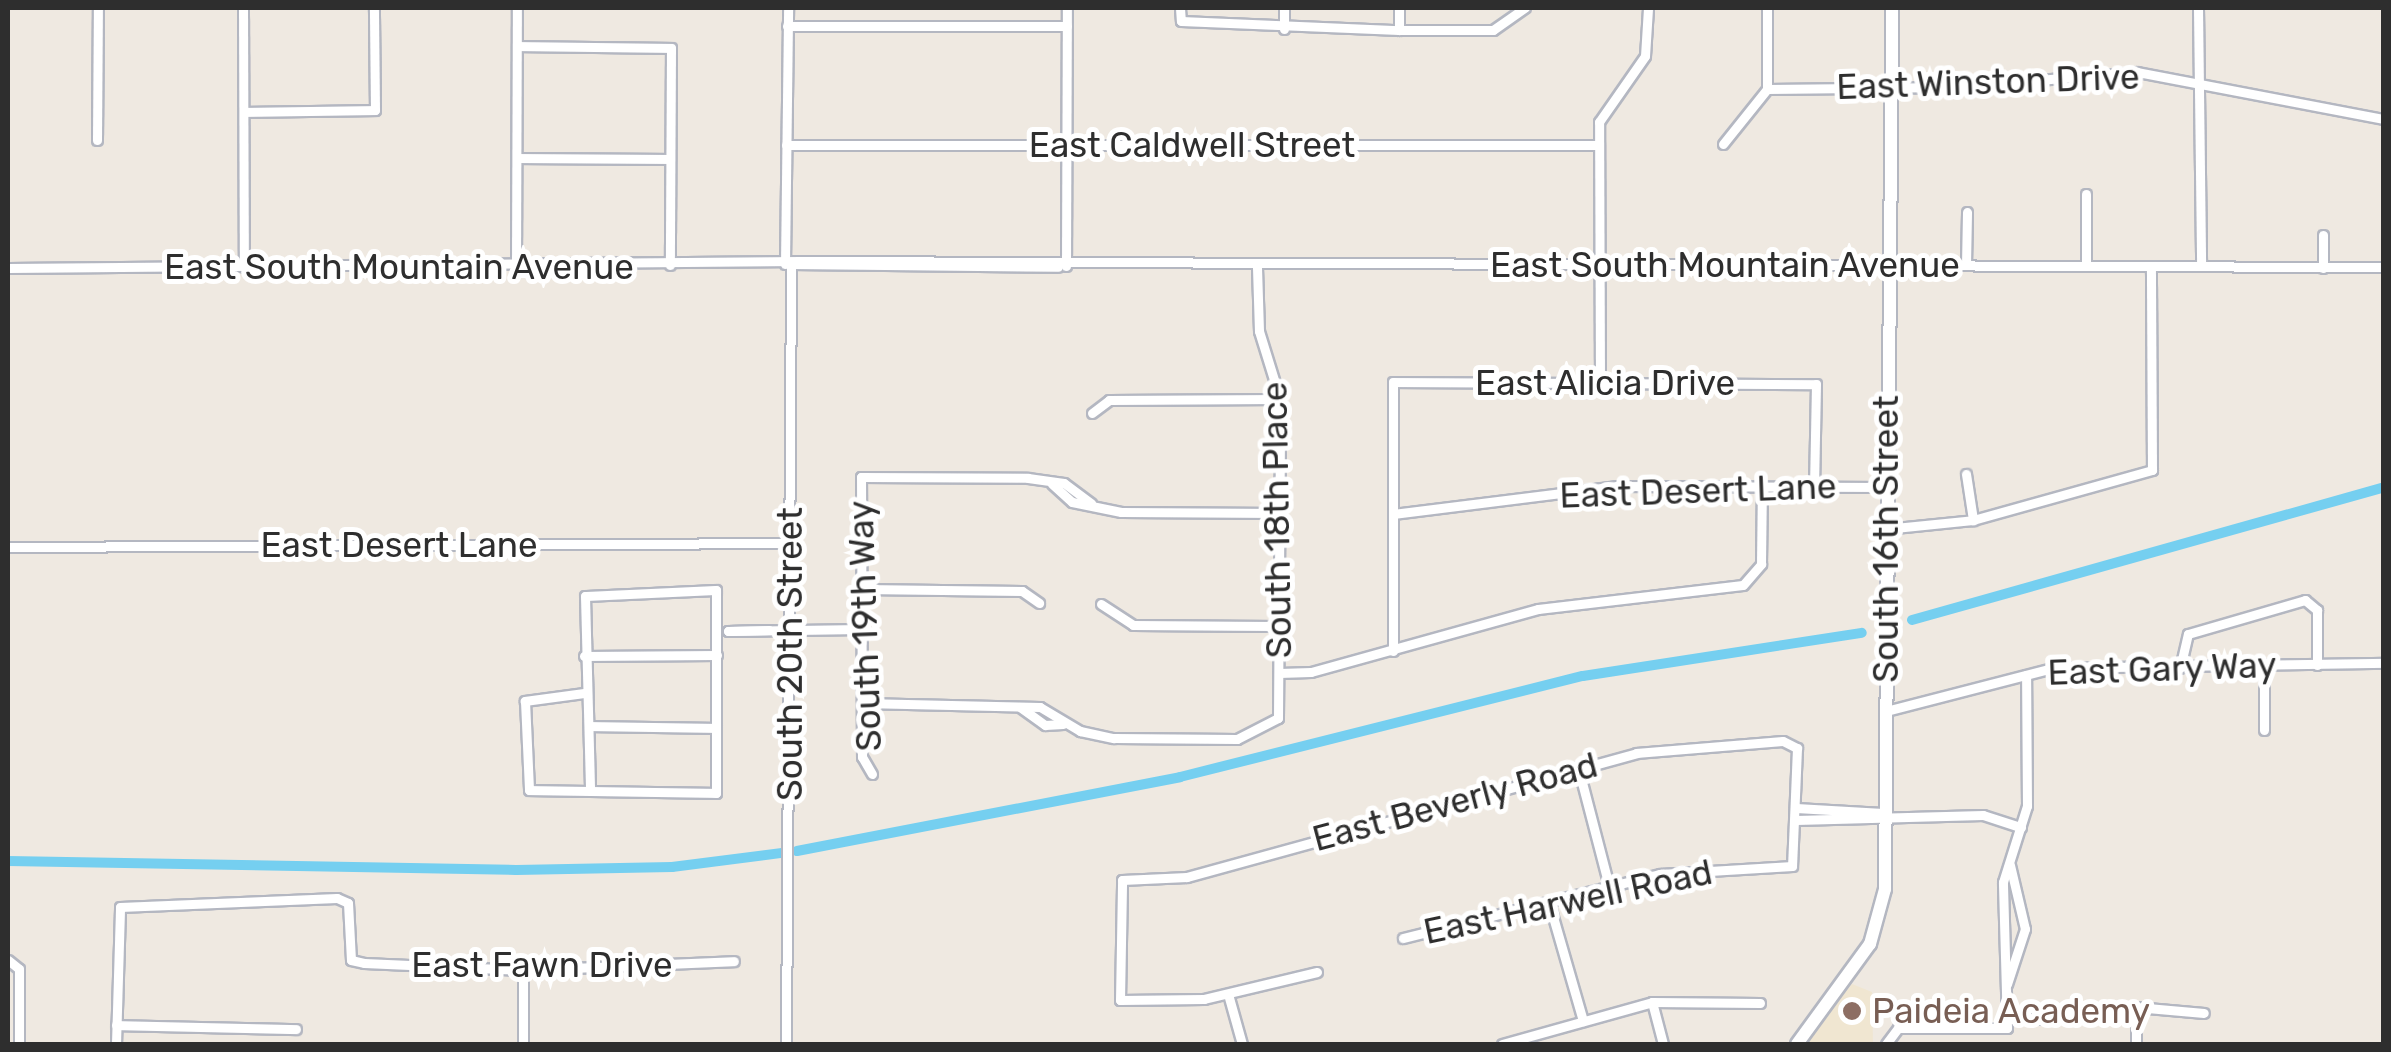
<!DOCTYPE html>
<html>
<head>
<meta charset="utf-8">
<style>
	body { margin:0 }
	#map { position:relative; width:2391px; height:1052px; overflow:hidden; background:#efe9e1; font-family:Rubik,sans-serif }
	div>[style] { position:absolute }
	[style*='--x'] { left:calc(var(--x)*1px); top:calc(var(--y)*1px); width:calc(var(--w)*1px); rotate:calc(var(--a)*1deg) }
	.education>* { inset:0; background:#f0e6d1 }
	.canal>* { height:10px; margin:-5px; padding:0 5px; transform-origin:5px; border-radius:5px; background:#75cff0 }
	.roads { filter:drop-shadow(2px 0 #b4b7c1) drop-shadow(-2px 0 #b4b7c1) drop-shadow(0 2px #b4b7c1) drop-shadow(0 -2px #b4b7c1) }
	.minor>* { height:9px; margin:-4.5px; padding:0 4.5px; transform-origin:4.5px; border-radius:4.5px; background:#fff }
	.secondary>* { height:12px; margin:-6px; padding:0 6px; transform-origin:6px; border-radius:6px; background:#fff }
	.dots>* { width:28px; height:28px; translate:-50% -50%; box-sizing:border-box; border:5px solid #fff; border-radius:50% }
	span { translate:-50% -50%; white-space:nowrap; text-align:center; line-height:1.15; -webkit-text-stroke:10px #fff; paint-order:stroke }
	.street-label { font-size:35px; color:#2e2e2e }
	.education-label { font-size:35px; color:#785e54 }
	.left { translate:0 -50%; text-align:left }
	.frame { position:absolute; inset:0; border:10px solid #2e2e2e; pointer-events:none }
</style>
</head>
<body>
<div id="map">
	<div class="education">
		<i style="clip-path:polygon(1852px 984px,1872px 992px,1873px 1044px,1804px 1044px)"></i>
	</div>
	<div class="canal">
		<i style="--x:1912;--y:620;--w:490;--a:-15.7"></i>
		<i style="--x:797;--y:851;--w:390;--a:-10.9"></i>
		<i style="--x:1180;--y:777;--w:415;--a:-14.1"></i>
		<i style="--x:1583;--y:676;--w:282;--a:-8.8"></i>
		<i style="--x:8;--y:861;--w:508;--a:1.01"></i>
		<i style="--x:516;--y:870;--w:156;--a:-1.1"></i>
		<i style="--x:672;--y:867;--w:111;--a:-7.3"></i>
	</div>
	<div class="roads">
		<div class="minor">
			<i style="--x:243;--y:8;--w:259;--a:89.8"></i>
			<i style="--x:1180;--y:8;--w:13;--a:86"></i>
			<i style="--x:1181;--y:21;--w:218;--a:2.4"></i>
			<i style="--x:1399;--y:30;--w:94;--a:0"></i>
			<i style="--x:1493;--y:30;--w:39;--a:-35"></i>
			<i style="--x:1284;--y:8;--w:21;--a:90"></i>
			<i style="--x:2198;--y:8;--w:258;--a:89.3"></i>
			<i style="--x:787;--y:26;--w:280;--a:0"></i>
			<i style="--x:1399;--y:30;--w:22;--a:-90"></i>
			<i style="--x:517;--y:46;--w:154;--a:0.7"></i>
			<i style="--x:671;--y:48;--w:217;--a:90.3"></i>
			<i style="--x:1767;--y:89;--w:184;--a:-0.6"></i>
			<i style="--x:1951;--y:87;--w:187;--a:-4.6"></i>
			<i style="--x:2137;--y:72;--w:251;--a:10.8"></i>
			<i style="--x:245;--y:112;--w:130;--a:-0.9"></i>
			<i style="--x:375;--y:110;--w:102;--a:-90.6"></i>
			<i style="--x:97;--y:140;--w:132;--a:-89.6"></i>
			<i style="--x:1723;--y:144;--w:70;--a:-51.3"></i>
			<i style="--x:1767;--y:89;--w:81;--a:-90"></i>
			<i style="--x:786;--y:145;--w:811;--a:0"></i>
			<i style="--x:517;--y:158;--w:153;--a:0.4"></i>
			<i style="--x:785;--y:264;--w:256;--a:-89.3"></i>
			<i style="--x:791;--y:264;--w:267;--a:0.6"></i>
			<i style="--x:1966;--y:265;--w:53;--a:-88.9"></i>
			<i style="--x:1066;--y:266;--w:258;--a:-89.8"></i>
			<i style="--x:2086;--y:266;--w:72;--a:-90"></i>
			<i style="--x:8;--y:268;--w:792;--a:-0.51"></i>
			<i style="--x:800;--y:261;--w:1584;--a:0.22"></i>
			<i style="--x:516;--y:268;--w:260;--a:-89.8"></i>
			<i style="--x:2323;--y:268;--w:33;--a:-90"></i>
			<i style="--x:1600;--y:383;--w:261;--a:-90.2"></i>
			<i style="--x:1599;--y:122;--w:80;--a:-55.1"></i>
			<i style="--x:1645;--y:56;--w:48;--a:-86.4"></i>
			<i style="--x:1092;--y:413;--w:21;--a:-37"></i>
			<i style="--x:1109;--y:400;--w:171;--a:-0.3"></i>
			<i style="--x:1966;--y:474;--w:47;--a:81.3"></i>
			<i style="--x:1052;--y:484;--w:27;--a:42"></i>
			<i style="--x:1072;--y:502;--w:50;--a:11.5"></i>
			<i style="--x:1121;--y:512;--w:158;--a:0.4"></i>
			<i style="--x:1393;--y:514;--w:226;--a:-7.1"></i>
			<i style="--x:1617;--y:486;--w:268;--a:0.2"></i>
			<i style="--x:1885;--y:529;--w:88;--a:-5.8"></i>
			<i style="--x:1973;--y:520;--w:186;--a:-15.6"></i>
			<i style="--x:2152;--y:470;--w:204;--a:-90.3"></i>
			<i style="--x:8;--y:547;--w:782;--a:-0.29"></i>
			<i style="--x:862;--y:589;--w:160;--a:0.7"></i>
			<i style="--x:1022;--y:591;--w:21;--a:35"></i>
			<i style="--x:1101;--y:604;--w:38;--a:33"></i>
			<i style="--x:1133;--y:625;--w:145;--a:0.4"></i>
			<i style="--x:769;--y:630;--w:41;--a:178.6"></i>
			<i style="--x:728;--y:631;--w:134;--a:-0.9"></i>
			<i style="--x:1393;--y:651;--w:269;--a:-90"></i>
			<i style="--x:1393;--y:382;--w:423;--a:0.3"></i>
			<i style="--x:1816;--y:384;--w:103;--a:91.1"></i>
			<i style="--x:584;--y:656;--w:133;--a:-0.4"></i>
			<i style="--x:2264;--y:666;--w:64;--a:90"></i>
			<i style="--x:2180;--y:668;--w:35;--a:-77"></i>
			<i style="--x:2188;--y:634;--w:122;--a:-16.2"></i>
			<i style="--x:2305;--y:600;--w:16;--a:40"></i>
			<i style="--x:2317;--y:610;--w:55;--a:90"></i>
			<i style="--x:1279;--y:673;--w:32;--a:-2"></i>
			<i style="--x:1311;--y:672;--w:236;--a:-15.5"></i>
			<i style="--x:1538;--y:609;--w:206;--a:-6.7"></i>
			<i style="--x:1743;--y:585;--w:28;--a:-49"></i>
			<i style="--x:1761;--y:564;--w:77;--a:-89.3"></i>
			<i style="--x:584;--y:693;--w:60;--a:172.3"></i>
			<i style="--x:525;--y:701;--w:89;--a:87.4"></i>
			<i style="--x:529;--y:790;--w:187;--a:0.9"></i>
			<i style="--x:716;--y:793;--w:203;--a:-90"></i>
			<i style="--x:716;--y:590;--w:131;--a:177.4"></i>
			<i style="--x:585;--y:596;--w:195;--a:88.5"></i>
			<i style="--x:862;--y:703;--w:178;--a:1.3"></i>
			<i style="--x:1040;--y:707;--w:47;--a:31"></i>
			<i style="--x:1080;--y:731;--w:35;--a:12"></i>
			<i style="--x:1114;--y:738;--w:123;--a:0.5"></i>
			<i style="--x:1237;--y:739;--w:46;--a:-27.1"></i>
			<i style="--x:1278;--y:718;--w:319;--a:-89.6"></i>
			<i style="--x:1280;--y:399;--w:71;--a:-107.2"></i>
			<i style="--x:1259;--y:331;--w:65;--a:-91.8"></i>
			<i style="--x:1020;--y:707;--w:31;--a:36"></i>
			<i style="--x:1045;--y:725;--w:18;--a:-3"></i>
			<i style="--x:1886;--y:711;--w:171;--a:-14.5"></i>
			<i style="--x:2052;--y:668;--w:332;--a:-0.9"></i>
			<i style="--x:590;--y:726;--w:126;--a:0.9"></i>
			<i style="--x:1578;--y:767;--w:123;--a:75.4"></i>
			<i style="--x:872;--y:774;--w:20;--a:-120"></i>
			<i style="--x:862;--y:757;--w:280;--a:-90.2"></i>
			<i style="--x:861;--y:477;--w:167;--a:0.3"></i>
			<i style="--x:1028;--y:478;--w:36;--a:8"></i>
			<i style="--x:1064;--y:483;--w:34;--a:37"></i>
			<i style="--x:1796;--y:808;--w:87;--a:3.3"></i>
			<i style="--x:1796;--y:820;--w:187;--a:-1.5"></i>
			<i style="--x:1983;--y:815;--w:40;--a:18"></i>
			<i style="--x:1549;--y:903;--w:123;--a:73.9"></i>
			<i style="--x:8;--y:960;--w:14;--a:39"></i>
			<i style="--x:19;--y:969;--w:75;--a:90"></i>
			<i style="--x:523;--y:970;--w:74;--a:90"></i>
			<i style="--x:1317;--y:972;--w:116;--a:166.6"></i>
			<i style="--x:1204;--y:999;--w:84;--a:179.3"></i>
			<i style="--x:1120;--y:1000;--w:120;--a:-89"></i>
			<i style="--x:1122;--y:880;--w:65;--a:-2.6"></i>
			<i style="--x:1187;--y:877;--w:466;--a:-15.4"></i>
			<i style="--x:1636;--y:753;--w:147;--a:-4.7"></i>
			<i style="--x:1783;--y:741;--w:16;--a:27"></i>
			<i style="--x:1797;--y:748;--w:118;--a:92.4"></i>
			<i style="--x:1792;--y:866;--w:132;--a:176.5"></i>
			<i style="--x:1660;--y:874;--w:265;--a:166"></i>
			<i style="--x:2007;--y:984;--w:58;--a:-71.9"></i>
			<i style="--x:2025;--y:929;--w:66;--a:-103.2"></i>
			<i style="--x:1228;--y:994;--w:52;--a:74.4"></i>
			<i style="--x:1652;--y:1002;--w:43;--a:75.3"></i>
			<i style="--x:2007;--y:1019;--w:31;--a:0"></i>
			<i style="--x:116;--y:1025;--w:180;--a:1.3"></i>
			<i style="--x:116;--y:1044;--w:137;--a:-88.3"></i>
			<i style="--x:120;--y:907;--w:217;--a:-2.4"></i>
			<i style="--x:337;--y:898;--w:12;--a:24"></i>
			<i style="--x:348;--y:903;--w:57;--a:87"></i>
			<i style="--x:351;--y:960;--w:13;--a:13"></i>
			<i style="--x:364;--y:963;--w:159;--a:2.5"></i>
			<i style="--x:523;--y:970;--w:211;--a:-2.4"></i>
			<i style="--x:786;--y:1044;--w:780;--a:-89.63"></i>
			<i style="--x:1502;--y:1044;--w:156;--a:-15.6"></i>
			<i style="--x:1652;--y:1002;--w:108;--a:0.5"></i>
			<i style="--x:1886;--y:1044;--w:20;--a:-53"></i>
			<i style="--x:1898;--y:1028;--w:109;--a:0"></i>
			<i style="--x:2007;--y:1028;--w:146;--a:-91.6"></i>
			<i style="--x:2003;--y:882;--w:80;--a:-72.5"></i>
			<i style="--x:2027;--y:806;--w:131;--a:-90.4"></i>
			<i style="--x:2136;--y:1044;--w:37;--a:-90"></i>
			<i style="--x:2136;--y:1007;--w:68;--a:5"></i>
		</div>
		<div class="secondary">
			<i style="--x:1797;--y:1044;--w:124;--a:-53.9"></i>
			<i style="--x:1870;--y:944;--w:57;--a:-74.7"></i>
			<i style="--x:1885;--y:889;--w:881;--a:-89.54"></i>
		</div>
	</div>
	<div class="dots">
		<i style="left:1852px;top:1011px;background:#8d6e63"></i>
	</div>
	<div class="street-label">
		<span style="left:1988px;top:82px;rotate:-2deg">East Winston Drive</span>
		<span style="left:1192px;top:145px">East Caldwell Street</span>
		<span style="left:1725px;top:265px">East South Mountain Avenue</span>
		<span style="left:399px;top:267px">East South Mountain Avenue</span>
		<span style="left:1605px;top:383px">East Alicia Drive</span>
		<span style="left:1698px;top:491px;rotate:-2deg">East Desert Lane</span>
		<span style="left:1277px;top:520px;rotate:-91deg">South 18th Place</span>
		<span style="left:1886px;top:539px;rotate:-90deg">South 16th Street</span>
		<span style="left:399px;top:545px">East Desert Lane</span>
		<span style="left:865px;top:626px;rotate:-92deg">South 19th Way</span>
		<span style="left:790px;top:654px;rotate:-90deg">South 20th Street</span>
		<span style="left:2162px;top:669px;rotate:-2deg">East Gary Way</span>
		<span style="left:1455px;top:802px;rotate:-15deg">East Beverly Road</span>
		<span style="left:1568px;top:902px;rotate:-12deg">East Harwell Road</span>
		<span style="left:542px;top:965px">East Fawn Drive</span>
	</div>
	<div class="education-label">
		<span class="left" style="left:1872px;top:1011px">Paideia Academy</span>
	</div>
	<div class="frame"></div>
</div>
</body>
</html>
